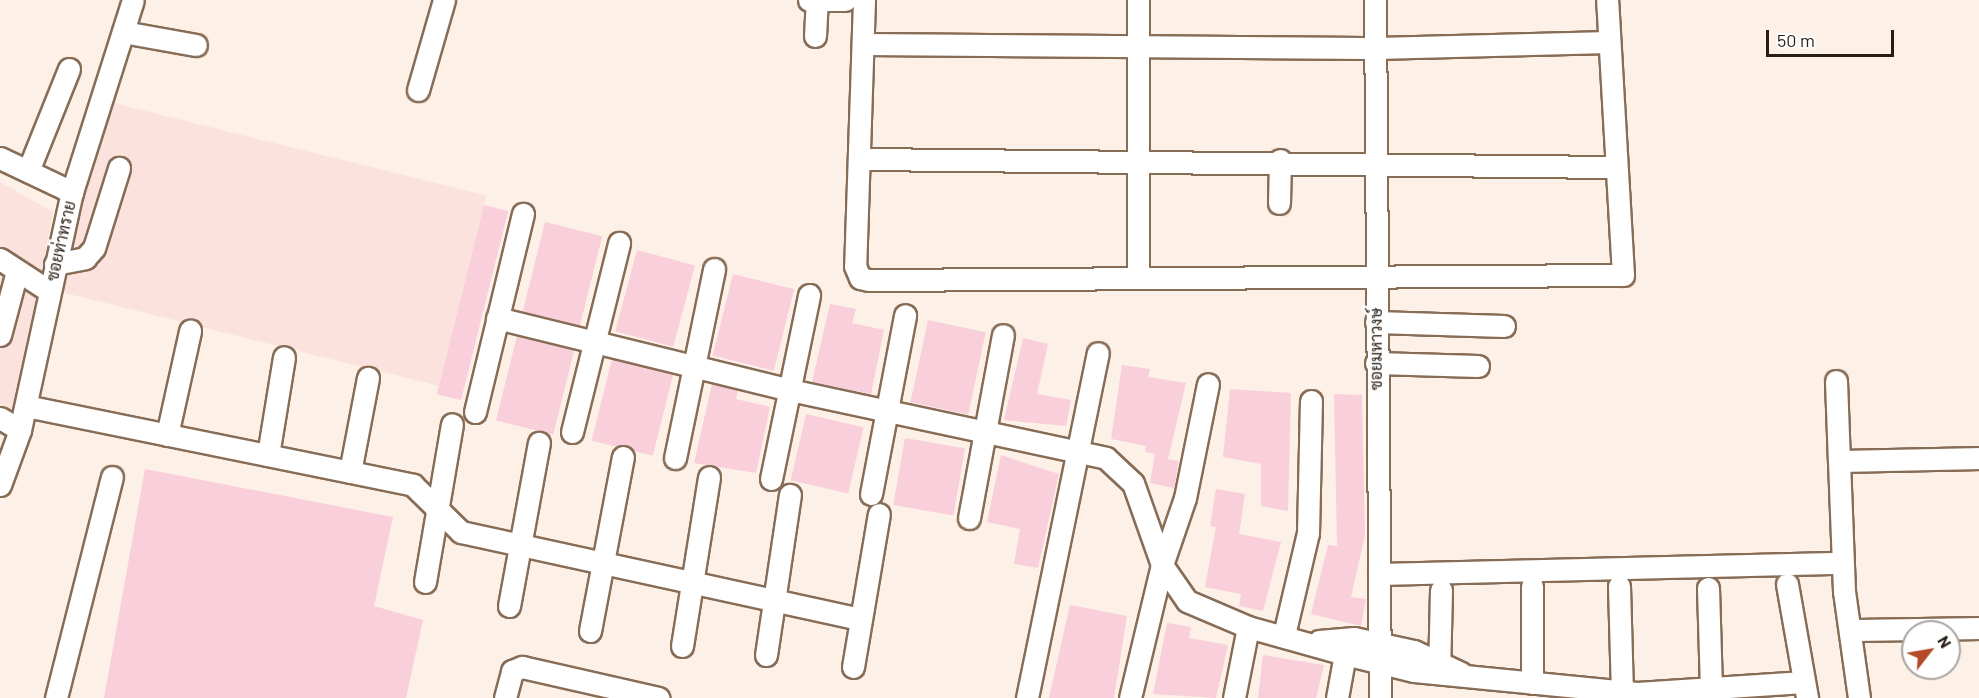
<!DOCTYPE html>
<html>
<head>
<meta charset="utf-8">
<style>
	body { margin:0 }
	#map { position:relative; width:1979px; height:698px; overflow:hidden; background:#fdf0e6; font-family:Barlow,Sarabun,sans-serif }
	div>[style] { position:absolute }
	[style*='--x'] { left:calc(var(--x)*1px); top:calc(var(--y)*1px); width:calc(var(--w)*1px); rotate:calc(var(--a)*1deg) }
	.industrial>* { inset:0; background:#fce2dc; transform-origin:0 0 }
	.building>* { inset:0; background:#f8cfdb; transform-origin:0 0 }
	.roads { filter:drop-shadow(2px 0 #876c56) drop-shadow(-2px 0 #876c56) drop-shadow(0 2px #876c56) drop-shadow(0 -2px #876c56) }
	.minor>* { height:21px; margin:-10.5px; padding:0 10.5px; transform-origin:10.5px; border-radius:10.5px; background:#fff }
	span { translate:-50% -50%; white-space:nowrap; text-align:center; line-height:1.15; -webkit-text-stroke:5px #fff; paint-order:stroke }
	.street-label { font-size:16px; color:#281d14 }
	.north { position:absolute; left:1901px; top:620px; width:60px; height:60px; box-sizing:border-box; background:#fff; border:2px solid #a9a5a1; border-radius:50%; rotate:59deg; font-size:16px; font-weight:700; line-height:24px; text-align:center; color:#281d14 }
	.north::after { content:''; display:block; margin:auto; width:21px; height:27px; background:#b24b26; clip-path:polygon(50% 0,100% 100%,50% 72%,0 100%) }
	.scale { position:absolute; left:1766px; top:30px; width:128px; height:27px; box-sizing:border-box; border:3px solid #281d14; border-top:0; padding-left:8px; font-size:18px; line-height:21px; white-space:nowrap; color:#281d14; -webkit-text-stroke:4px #fff; paint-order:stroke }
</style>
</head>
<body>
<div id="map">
	<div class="industrial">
		<i style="left:102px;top:100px;width:396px;height:196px;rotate:14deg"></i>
		<i style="clip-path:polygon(0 182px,53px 212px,19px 394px,0 433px)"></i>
	</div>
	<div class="building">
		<i style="left:484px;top:205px;width:25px;height:195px;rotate:14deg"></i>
		<i style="left:545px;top:222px;width:59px;height:92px;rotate:14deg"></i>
		<i style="left:637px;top:250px;width:60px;height:84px;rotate:15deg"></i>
		<i style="left:733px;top:274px;width:63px;height:84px;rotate:14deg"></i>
		<i style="clip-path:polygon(830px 304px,856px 309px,852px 323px,884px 330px,871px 394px,812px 382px)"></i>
		<i style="left:928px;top:320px;width:59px;height:84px;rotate:12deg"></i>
		<i style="left:517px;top:336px;width:59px;height:87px;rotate:14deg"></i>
		<i style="clip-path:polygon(1023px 338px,1048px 344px,1037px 394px,1071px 400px,1066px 426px,1004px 420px)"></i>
		<i style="left:612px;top:359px;width:63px;height:84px;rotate:14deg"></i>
		<i style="clip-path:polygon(1122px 365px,1150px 369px,1148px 377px,1186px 383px,1168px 459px,1179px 461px,1174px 488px,1150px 483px,1155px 454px,1145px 452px,1146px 446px,1111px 439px)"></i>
		<i style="clip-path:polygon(712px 384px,738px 390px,736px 399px,770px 407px,756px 473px,694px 463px)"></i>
		<i style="clip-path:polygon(1230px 389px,1291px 393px,1288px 511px,1261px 506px,1261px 464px,1223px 457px)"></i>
		<i style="clip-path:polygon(1334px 394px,1362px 395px,1365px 535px,1351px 597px,1366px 599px,1361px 626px,1311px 614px,1328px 545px,1337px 546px)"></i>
		<i style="left:806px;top:414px;width:59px;height:68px;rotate:13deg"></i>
		<i style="left:905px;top:438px;width:61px;height:68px;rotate:10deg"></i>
		<i style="clip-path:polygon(1001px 455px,1059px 474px,1038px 568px,1014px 564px,1020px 529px,987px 522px)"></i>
		<i style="clip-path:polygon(145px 469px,393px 517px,374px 606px,423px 620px,406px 698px,104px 698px)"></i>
		<i style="clip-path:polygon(1216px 489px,1245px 494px,1239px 534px,1281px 542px,1263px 611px,1239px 606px,1241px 594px,1205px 587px,1216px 527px,1210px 526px)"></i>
		<i style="clip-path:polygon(1070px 605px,1127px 616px,1114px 698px,1049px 698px)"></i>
		<i style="clip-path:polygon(1167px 623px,1191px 627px,1189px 638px,1228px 645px,1216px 698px,1153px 694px)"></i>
		<i style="clip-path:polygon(1263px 655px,1324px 665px,1316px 698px,1258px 698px)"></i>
	</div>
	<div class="roads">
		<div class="minor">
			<i style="--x:809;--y:0;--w:36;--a:0"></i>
			<i style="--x:864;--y:0;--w:266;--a:91.9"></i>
			<i style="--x:855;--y:266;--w:13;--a:67"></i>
			<i style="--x:860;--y:278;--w:9;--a:13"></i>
			<i style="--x:869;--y:280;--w:754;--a:-0.38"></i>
			<i style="--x:1623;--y:275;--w:275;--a:-93.3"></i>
			<i style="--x:1138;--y:0;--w:277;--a:90"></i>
			<i style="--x:1375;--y:0;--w:698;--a:89.59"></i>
			<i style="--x:123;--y:32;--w:74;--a:10.1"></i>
			<i style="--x:815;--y:36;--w:34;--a:-87"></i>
			<i style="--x:864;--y:44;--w:512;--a:0.45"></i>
			<i style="--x:1376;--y:48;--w:233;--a:-1.5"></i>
			<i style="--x:418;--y:90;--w:94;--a:-73.9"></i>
			<i style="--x:0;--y:158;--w:80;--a:25.3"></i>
			<i style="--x:862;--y:159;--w:754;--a:0.61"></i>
			<i style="--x:28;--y:171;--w:110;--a:-68.1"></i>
			<i style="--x:1279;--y:203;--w:43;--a:-88.7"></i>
			<i style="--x:0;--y:259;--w:59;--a:33.1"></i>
			<i style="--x:55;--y:264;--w:31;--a:-11"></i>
			<i style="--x:85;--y:258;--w:13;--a:-48"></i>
			<i style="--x:94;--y:248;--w:84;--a:-72.6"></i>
			<i style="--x:497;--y:318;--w:302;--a:13.8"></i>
			<i style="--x:790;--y:390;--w:323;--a:12.1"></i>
			<i style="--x:1106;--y:458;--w:37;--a:43"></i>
			<i style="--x:1133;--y:483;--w:87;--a:70.5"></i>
			<i style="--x:1162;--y:565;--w:44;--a:55.2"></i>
			<i style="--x:1187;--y:601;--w:66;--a:23.1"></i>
			<i style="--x:1248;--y:627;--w:101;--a:15.6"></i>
			<i style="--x:1345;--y:654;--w:71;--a:13.8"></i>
			<i style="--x:1414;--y:671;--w:224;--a:5.6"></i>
			<i style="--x:1637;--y:693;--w:167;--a:-3.8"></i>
			<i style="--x:1376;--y:322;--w:128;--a:1.8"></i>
			<i style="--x:0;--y:335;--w:66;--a:-75.1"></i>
			<i style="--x:1376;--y:363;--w:102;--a:1.7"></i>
			<i style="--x:1836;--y:381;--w:80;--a:87.9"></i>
			<i style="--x:26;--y:406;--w:395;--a:11.5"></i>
			<i style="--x:413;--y:485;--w:67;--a:44.4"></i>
			<i style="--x:461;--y:532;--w:409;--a:12.3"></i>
			<i style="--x:475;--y:412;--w:204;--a:-76.4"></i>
			<i style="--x:0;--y:418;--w:23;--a:31"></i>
			<i style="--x:572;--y:432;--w:195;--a:-76"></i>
			<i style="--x:167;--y:435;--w:107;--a:-77.5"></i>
			<i style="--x:268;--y:455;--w:99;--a:-80.7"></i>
			<i style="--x:675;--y:458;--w:193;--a:-78.3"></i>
			<i style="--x:350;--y:472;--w:96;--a:-79.2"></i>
			<i style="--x:771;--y:479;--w:188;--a:-78.3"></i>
			<i style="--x:0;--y:485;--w:59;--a:-70"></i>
			<i style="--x:20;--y:430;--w:244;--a:-77.7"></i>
			<i style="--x:72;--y:192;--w:201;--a:-72.4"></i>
			<i style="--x:871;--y:494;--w:182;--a:-79.2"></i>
			<i style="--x:969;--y:518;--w:186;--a:-79.5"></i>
			<i style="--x:1379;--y:574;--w:463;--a:-1.4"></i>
			<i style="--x:425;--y:582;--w:160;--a:-80.3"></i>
			<i style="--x:1787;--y:584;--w:116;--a:80"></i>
			<i style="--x:1532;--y:586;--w:97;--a:90"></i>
			<i style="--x:1619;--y:586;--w:105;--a:88.4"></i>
			<i style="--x:1708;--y:588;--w:100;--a:88.3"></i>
			<i style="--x:509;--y:606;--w:166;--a:-79.6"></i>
			<i style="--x:1850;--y:630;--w:129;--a:-0.9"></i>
			<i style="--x:590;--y:631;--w:177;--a:-79.3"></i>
			<i style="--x:1284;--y:635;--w:105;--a:-76.8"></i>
			<i style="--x:1308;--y:533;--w:132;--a:-88.7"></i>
			<i style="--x:1319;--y:641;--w:35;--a:-5"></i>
			<i style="--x:1354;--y:638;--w:61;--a:12.2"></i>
			<i style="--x:1414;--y:651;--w:52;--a:25.1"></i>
			<i style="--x:682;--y:646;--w:171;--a:-80.9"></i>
			<i style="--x:766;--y:655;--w:162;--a:-81.5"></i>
			<i style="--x:853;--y:667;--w:155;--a:-80.4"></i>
			<i style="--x:1439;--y:673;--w:83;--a:-88.6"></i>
			<i style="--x:56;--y:698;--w:228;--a:-75.8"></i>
			<i style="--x:505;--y:698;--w:28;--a:-75"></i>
			<i style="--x:512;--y:671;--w:11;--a:-22"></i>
			<i style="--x:522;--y:667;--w:140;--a:12.8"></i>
			<i style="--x:1027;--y:698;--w:352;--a:-78.4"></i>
			<i style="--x:1130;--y:698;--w:137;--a:-76.5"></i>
			<i style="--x:1162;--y:565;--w:71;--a:-71.1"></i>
			<i style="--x:1185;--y:498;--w:116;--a:-78.6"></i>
			<i style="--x:1234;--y:698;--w:72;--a:-78.8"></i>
			<i style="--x:1337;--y:698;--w:45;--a:-79.7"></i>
			<i style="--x:1859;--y:698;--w:108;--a:-98"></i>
			<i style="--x:1844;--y:591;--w:130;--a:-92.2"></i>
			<i style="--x:1839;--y:461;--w:140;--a:-1.2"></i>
		</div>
	</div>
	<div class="street-label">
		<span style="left:61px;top:241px;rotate:-77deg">ซอยท่าทราย</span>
		<span style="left:1376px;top:349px;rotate:-90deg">ซอยมหาวงษ์</span>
	</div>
	<div class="north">N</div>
	<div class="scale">50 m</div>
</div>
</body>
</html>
